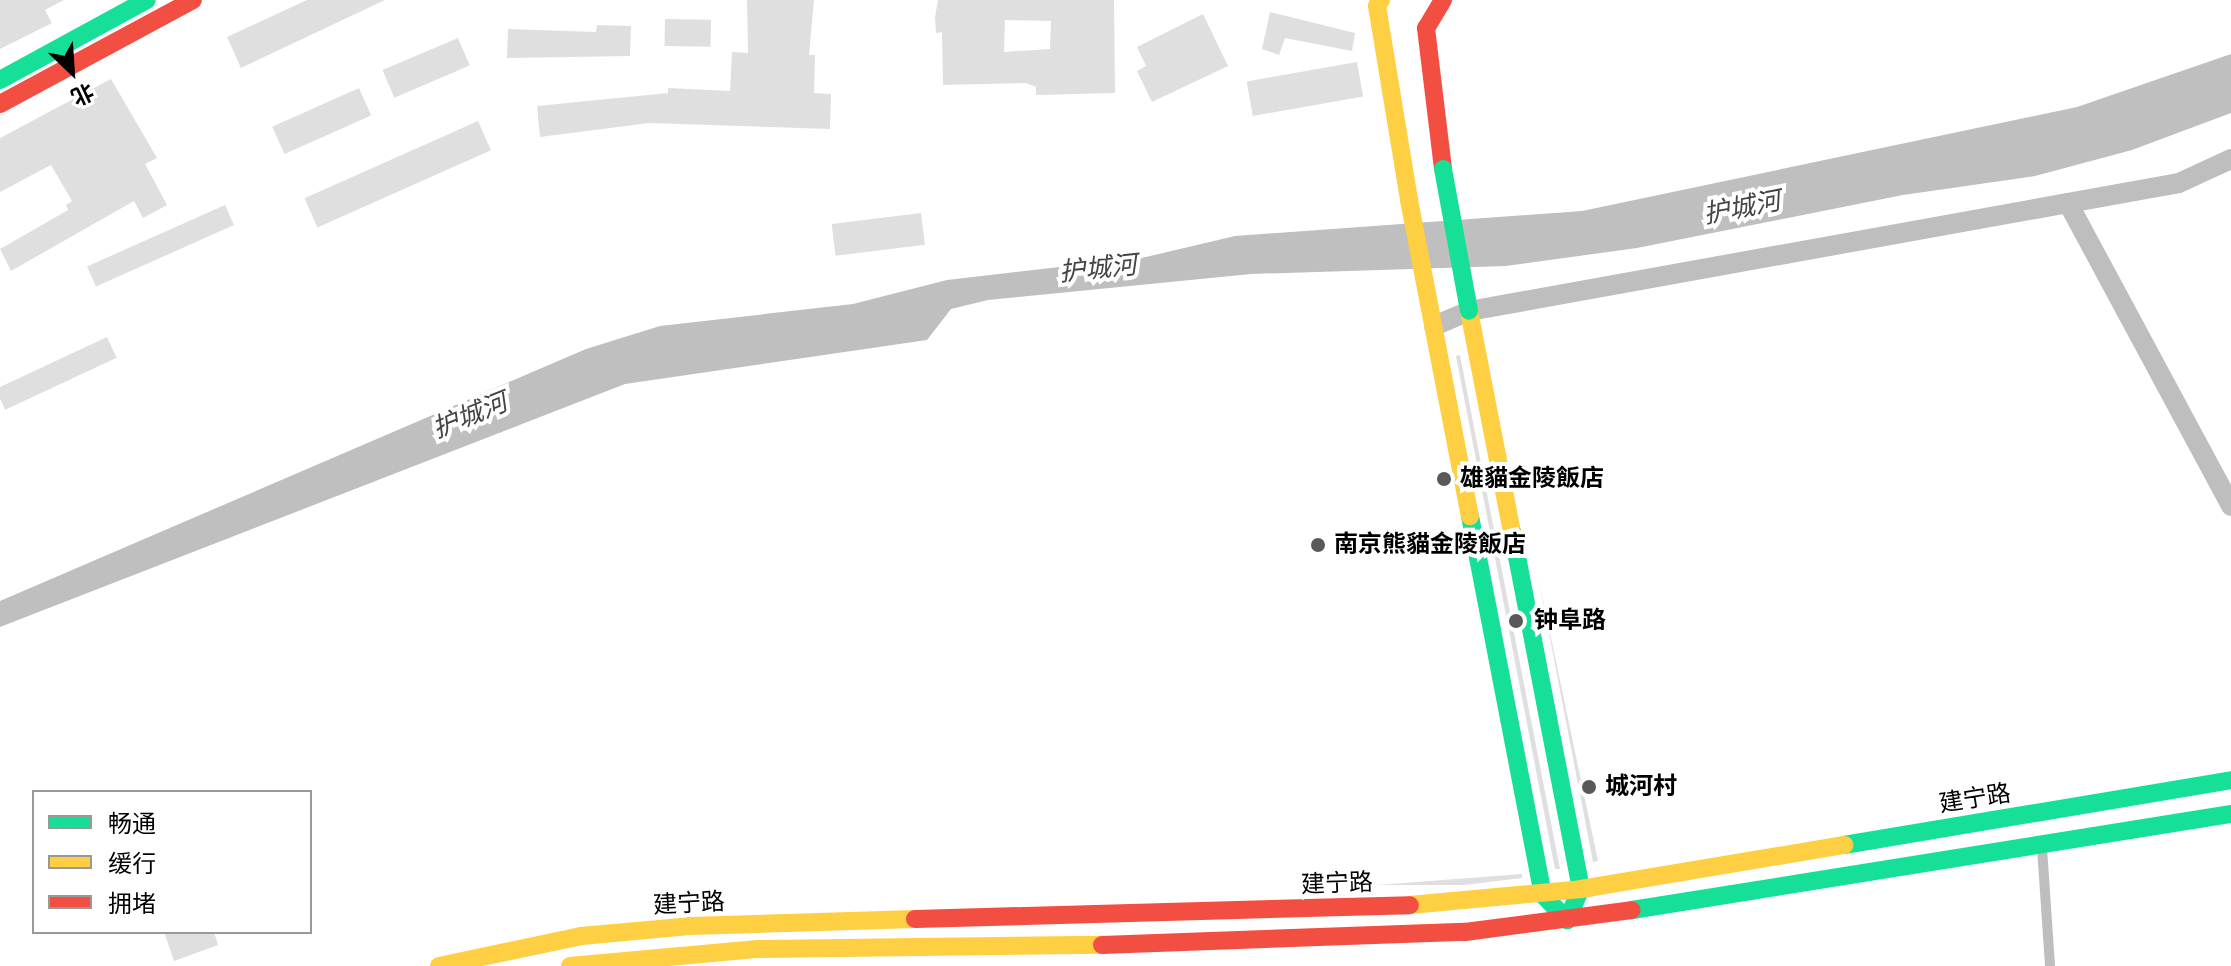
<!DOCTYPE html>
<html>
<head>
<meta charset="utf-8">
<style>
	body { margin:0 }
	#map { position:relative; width:2231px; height:966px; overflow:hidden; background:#fff; font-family:"Nunito Sans","Noto Sans SC",sans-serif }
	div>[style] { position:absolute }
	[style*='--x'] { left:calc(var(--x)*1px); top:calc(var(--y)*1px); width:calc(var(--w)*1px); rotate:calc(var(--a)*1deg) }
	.water>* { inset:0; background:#bfbfbf }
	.building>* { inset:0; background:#dfdfdf; transform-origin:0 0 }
	.lane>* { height:10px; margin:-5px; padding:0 5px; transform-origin:5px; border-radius:5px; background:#bebebe }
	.street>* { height:20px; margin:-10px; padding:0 10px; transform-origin:10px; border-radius:10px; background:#bebebe }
	.fast>* { height:18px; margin:-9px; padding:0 9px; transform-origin:9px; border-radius:9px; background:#16e098 }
	.slow>* { height:18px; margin:-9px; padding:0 9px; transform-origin:9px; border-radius:9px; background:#ffcf43 }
	.jam>* { height:18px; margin:-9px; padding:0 9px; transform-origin:9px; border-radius:9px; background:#f24e42 }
	.fast-bridge>* { height:18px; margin:-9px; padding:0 9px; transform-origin:9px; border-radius:9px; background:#16e098 }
	.dots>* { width:22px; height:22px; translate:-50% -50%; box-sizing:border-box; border:4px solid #fff; border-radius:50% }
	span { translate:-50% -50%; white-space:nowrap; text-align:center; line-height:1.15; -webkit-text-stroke:8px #fff; paint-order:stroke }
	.poi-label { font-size:24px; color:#000; font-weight:700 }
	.left { translate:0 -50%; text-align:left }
	.street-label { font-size:24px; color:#000 }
	.water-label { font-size:26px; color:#444; font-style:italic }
	.legend { position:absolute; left:32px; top:790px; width:280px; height:144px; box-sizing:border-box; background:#fff; border:2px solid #999; margin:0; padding:10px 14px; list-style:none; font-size:24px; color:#000 }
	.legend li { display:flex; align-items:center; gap:16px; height:40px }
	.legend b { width:40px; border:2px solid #999 }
	.north { position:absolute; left:32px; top:32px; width:80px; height:80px; -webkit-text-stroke:6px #fff; paint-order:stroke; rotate:155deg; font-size:22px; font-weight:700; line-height:32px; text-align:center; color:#000 }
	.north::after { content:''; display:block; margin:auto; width:28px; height:36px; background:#000; clip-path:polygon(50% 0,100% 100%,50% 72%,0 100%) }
</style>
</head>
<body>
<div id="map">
	<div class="water">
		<i style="clip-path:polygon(2231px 54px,2231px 113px,2132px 150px,2035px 176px,1903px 195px,1637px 248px,1506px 266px,1251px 274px,988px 300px,951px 309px,927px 340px,625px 384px,0 627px,0 601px,586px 349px,660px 326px,853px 304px,947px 280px,1146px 257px,1235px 236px,1582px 211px,2077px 107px)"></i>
	</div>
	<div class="building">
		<i style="clip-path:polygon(0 0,64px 0,45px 10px,52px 23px,0 49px)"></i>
		<i style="clip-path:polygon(307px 0,385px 0,241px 68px,227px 37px)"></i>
		<i style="clip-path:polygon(747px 0,814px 0,809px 55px,815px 55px,814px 93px,831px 94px,830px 129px,649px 123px,540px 137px,537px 106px,668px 93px,668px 88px,730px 91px,732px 52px,748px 53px)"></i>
		<i style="clip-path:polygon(evenodd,938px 0,1114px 0,1115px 93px,1036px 95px,1036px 87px,1026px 83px,943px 85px,942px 32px,936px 33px,935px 17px,938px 0,1005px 20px,1051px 21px,1050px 49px,1004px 52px,1005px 20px)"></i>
		<i style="clip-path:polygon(1270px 12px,1355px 33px,1352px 51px,1285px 38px,1279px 55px,1262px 49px)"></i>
		<i style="clip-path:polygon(1203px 14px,1228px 66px,1152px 102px,1137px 71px,1146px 66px,1137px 47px)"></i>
		<i style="left:665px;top:19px;width:46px;height:27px;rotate:1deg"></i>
		<i style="clip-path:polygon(597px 25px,631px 26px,630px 56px,507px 58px,508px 29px,596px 32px)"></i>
		<i style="left:458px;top:38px;width:30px;height:82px;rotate:67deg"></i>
		<i style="left:1357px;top:62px;width:35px;height:112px;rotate:80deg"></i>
		<i style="clip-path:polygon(111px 79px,157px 158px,145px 164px,167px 205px,143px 218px,134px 201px,11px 271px,0 249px,68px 210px,66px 205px,72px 201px,51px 165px,0 192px,0 138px)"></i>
		<i style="left:359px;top:88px;width:30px;height:95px;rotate:66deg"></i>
		<i style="left:478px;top:121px;width:32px;height:190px;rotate:66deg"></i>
		<i style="left:225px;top:205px;width:22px;height:151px;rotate:66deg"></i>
		<i style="left:921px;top:213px;width:32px;height:90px;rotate:83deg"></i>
		<i style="left:107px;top:337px;width:23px;height:123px;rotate:65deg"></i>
		<i style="clip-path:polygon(1460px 355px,1560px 869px,1555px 869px,1456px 356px)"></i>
		<i style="clip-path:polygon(1538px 576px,1598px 861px,1593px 862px)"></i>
		<i style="clip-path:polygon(1522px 874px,1522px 878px,1464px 885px,1377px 885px)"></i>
		<i style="clip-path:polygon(164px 932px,214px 932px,218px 945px,174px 961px)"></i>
	</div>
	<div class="lane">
		<i style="--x:2042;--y:848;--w:118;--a:86.1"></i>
	</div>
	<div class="street">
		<i style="--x:2068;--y:203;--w:344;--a:61.7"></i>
		<i style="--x:1434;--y:326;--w:38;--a:-23"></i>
		<i style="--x:1469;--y:311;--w:721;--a:-10.22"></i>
		<i style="--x:2179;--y:183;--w:57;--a:-24.8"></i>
	</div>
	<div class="fast">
		<i style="--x:0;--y:80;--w:167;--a:-28.6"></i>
		<i style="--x:1470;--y:516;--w:386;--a:79.1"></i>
		<i style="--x:1543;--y:895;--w:35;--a:46"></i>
		<i style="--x:1567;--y:920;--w:34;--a:-66"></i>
		<i style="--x:1581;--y:889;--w:364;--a:-100.9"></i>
		<i style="--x:1844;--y:845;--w:392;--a:-9.5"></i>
		<i style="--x:1632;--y:910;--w:607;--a:-9.11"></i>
	</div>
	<div class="slow">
		<i style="--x:1381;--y:0;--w:7;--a:124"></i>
		<i style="--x:1377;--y:6;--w:197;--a:80.6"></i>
		<i style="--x:1409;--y:200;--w:322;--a:79.1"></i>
		<i style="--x:1469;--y:311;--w:225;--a:79"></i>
		<i style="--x:1410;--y:905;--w:172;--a:-5.3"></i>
		<i style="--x:1581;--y:889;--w:267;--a:-9.5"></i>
		<i style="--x:439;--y:966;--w:145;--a:-11.9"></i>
		<i style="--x:581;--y:936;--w:109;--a:-5.2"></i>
		<i style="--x:690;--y:926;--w:225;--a:-1.8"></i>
		<i style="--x:570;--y:966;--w:189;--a:-5.2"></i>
		<i style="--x:758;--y:949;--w:344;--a:-0.7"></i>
	</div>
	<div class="jam">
		<i style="--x:1443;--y:0;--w:33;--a:121"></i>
		<i style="--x:1426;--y:28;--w:142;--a:83.1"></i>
		<i style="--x:0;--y:104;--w:219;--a:-28.3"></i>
		<i style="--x:915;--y:919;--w:495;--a:-1.6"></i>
		<i style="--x:1102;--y:945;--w:363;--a:-2.1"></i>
		<i style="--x:1465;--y:932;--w:168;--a:-7.5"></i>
	</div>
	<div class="fast-bridge">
		<i style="--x:1443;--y:169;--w:144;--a:79.6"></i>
	</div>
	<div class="dots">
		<i style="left:1444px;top:479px;background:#595959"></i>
		<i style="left:1318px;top:545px;background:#595959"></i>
		<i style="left:1516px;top:621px;background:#595959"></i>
		<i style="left:1589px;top:787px;background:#595959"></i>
	</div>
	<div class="poi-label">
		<span class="left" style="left:1460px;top:479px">雄貓金陵飯店</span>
		<span class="left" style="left:1334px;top:545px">南京熊貓金陵飯店</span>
		<span class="left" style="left:1534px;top:621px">钟阜路</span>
		<span class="left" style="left:1605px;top:787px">城河村</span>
	</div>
	<div class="street-label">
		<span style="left:1975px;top:799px;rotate:-9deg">建宁路</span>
		<span style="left:1337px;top:884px;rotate:-2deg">建宁路</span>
		<span style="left:689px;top:904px;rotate:-3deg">建宁路</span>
	</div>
	<div class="water-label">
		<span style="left:1742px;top:208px;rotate:-11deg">护城河</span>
		<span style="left:1098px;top:269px;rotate:-6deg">护城河</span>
		<span style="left:470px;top:416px;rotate:-22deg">护城河</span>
	</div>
	<ul class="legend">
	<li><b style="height:10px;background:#16e098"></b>畅通</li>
	<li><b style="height:10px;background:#ffcf43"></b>缓行</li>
	<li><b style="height:10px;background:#f24e42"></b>拥堵</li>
	</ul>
	<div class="north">北</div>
</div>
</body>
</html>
